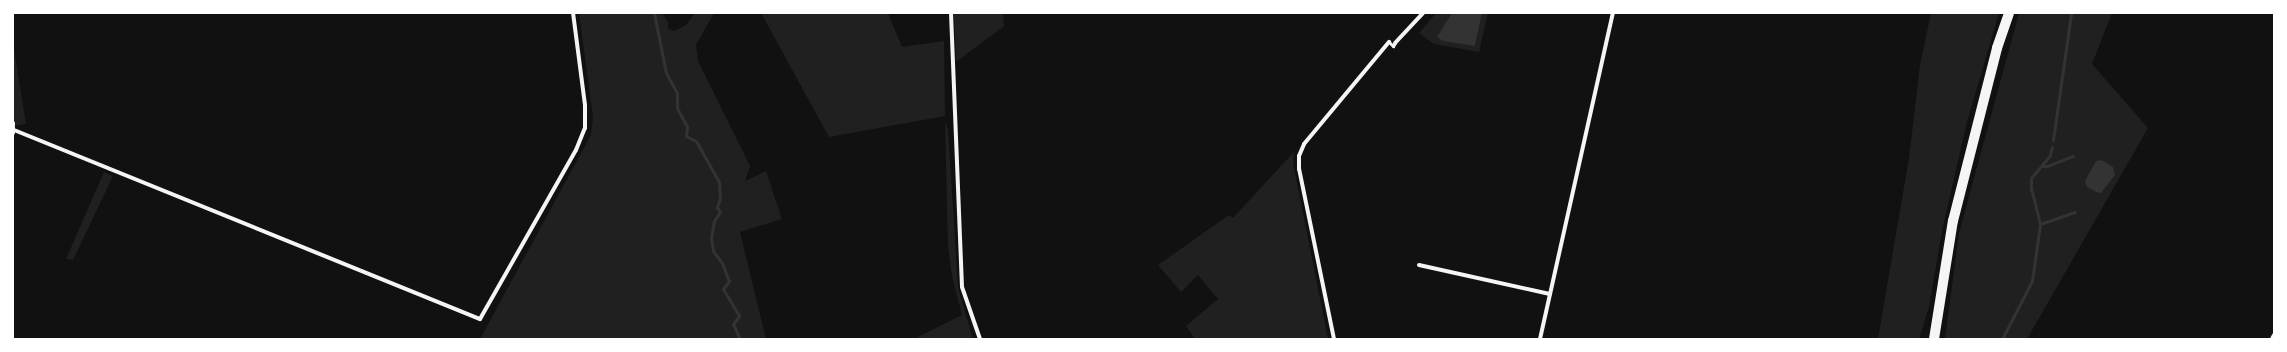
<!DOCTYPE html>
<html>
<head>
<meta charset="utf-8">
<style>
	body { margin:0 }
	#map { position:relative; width:2287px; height:352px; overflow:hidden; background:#111; font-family:"Roboto Condensed",sans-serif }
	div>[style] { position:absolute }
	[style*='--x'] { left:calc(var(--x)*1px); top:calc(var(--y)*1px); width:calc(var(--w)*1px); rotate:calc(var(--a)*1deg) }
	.green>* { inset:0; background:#202020 }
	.water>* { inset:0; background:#333 }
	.stream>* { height:3px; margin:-1.5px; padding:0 1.5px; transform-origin:1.5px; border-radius:1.5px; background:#333 }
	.service>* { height:3px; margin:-1.5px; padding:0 1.5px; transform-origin:1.5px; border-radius:1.5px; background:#f5f5f5 }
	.minor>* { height:4px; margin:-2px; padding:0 2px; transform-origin:2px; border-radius:2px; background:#f5f5f5 }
	.primary>* { height:10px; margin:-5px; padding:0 5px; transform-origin:5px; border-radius:5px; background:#f5f5f5 }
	span { translate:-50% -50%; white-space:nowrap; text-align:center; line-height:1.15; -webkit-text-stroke:3px #fff; paint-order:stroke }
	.frame { position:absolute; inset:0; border:14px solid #fff; pointer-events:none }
</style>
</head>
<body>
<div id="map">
	<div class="green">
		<i style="clip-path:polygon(579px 13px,662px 13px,668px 22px,668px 29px,674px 31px,686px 25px,695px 13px,714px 13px,696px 45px,698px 61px,750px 166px,745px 181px,766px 171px,782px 219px,740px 232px,766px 339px,480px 339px,591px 135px,593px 117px)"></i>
		<i style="clip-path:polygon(761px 13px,888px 13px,902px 47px,944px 41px,945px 116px,829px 137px)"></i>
		<i style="clip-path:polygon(954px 13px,1003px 13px,1004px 26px,956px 62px)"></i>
		<i style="clip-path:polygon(1436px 13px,1452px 13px,1449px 18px,1475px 46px,1482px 13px,1488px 13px,1479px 52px,1434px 44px,1419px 33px)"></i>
		<i style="clip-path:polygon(1931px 13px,1999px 13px,1967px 122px,1942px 231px,1929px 307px,1919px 339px,1878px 339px,1909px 158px,1920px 65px)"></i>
		<i style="clip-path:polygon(2019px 13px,2112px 13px,2092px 64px,2148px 128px,2027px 339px,1945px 339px,1959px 233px)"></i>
		<i style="clip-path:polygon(13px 43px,26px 124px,13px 126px)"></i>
		<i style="clip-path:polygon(945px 122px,948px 129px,958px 288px,973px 339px,914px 339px,962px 315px,952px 276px,948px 246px)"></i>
		<i style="clip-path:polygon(1294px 152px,1293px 163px,1328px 339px,1195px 339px,1186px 326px,1218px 299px,1198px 275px,1181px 292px,1158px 265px,1229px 215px,1233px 218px)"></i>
		<i style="clip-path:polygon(104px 172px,113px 176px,73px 260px,66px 259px)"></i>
	</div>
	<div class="water">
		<i style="clip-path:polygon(1452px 13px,1482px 13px,1475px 46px,1443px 41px,1437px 37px)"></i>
		<i style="clip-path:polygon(2102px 160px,2113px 167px,2115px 175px,2101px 193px,2096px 192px,2087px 187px,2085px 181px,2096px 161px)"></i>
	</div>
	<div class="stream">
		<i style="--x:654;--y:13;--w:61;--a:78.7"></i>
		<i style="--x:666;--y:73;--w:23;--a:61"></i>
		<i style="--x:677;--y:93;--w:15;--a:90"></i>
		<i style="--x:677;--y:108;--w:21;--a:62"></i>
		<i style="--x:687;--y:127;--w:9;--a:96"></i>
		<i style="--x:686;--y:136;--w:11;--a:27"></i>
		<i style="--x:696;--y:141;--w:47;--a:60.7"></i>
		<i style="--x:719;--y:182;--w:17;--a:87"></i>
		<i style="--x:720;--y:199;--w:9;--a:111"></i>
		<i style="--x:717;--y:207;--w:6;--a:59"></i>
		<i style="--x:720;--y:212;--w:11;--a:124"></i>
		<i style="--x:714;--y:221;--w:17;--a:100"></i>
		<i style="--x:711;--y:238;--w:13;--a:81"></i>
		<i style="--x:713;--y:251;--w:15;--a:53"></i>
		<i style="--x:722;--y:263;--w:19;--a:69"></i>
		<i style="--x:729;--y:281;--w:10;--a:127"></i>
		<i style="--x:723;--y:289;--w:31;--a:59"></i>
		<i style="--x:739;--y:316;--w:10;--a:127"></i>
		<i style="--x:733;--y:324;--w:17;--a:65"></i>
		<i style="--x:2053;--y:140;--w:128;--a:-81.9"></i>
		<i style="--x:2042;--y:166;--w:5;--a:0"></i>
		<i style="--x:2047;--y:166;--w:28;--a:-21"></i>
		<i style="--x:2040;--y:224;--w:37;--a:-19"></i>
		<i style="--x:2002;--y:339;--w:65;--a:-62.7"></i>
		<i style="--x:2032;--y:281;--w:58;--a:-82"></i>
		<i style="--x:2040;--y:224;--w:36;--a:-104"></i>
		<i style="--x:2031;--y:189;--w:11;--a:-90"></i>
		<i style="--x:2031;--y:178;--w:30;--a:-50"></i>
		<i style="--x:2050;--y:155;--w:8;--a:-76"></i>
	</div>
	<div class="service">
		<i style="--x:1389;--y:42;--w:6;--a:45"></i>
		<i style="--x:1393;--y:46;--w:4;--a:-56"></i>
	</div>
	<div class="minor">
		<i style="--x:951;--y:13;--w:274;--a:87.7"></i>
		<i style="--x:962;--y:287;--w:55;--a:70.9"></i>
		<i style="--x:1395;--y:43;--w:41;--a:-47"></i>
		<i style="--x:13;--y:123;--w:10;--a:90"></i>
		<i style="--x:14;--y:130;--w:503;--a:22.08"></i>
		<i style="--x:480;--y:319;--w:194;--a:-60.4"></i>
		<i style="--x:576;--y:150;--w:24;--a:-68"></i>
		<i style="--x:585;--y:128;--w:23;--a:-90"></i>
		<i style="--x:585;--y:105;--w:93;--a:-97.4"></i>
		<i style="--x:1419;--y:265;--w:134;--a:12.5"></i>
		<i style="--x:1334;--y:339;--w:174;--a:-101.6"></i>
		<i style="--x:1299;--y:169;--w:13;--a:-90"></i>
		<i style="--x:1299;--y:156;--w:13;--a:-67"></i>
		<i style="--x:1304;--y:144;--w:133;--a:-50.2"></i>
		<i style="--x:1540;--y:339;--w:334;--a:-77.4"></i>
		<i style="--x:2272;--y:339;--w:4;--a:-63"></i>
	</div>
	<div class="primary">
		<i style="--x:1934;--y:339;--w:120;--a:-80.9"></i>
		<i style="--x:1953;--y:221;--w:179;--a:-75.7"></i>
		<i style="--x:1997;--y:48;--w:37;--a:-71"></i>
	</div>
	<div class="frame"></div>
</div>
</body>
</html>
